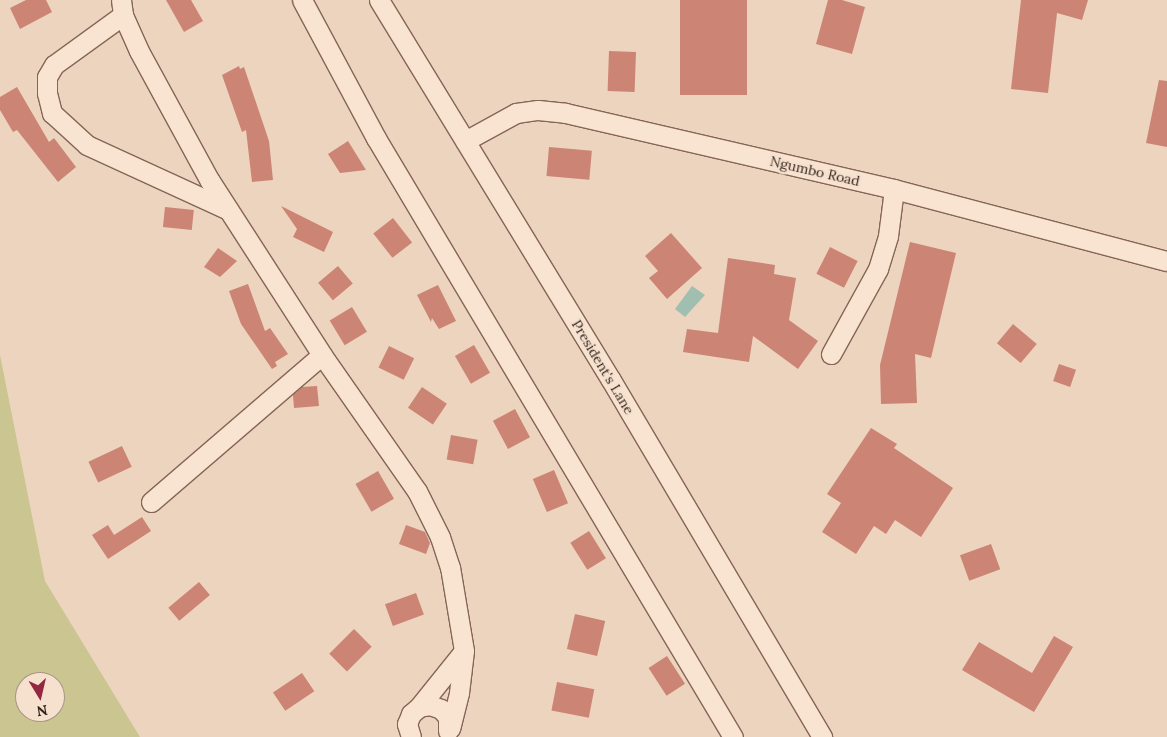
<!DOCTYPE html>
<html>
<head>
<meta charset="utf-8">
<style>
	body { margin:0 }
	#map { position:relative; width:1167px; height:737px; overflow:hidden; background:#edd4be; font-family:Lora,serif }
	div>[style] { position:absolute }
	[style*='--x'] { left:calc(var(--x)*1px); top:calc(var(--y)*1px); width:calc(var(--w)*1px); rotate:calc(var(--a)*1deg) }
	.green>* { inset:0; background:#cbc592 }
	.water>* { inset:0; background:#a1bfb0 }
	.building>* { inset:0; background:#cc8474; transform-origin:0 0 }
	.roads { filter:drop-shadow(1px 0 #856557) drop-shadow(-1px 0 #856557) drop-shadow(0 1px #856557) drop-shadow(0 -1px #856557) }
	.street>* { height:19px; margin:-9.5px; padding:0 9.5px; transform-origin:9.5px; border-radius:9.5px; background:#f8e4d1 }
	span { translate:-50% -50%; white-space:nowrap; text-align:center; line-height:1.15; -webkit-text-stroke:5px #f5e1cd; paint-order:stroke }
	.street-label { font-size:14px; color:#35221c }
	.north { position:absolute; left:15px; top:672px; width:50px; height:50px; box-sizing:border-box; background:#f5e1cd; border:1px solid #a89586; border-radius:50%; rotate:171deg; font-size:14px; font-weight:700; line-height:20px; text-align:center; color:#35221c }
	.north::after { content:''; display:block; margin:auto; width:18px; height:22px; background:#942741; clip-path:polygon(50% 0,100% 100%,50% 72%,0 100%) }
</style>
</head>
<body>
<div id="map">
	<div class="green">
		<i style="clip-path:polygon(evenodd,0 355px,45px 581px,140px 737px,0 737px,0 355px,25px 682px,55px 682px,55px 712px,25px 712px,25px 682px)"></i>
	</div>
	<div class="water">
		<i style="clip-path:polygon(692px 286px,705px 295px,685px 317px,675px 309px)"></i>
	</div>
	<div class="building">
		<i style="clip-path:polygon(26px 0,46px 0,52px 12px,20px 29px,10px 8px)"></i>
		<i style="clip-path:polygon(166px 0,191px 0,203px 21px,184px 32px)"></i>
		<i style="left:680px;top:0;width:67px;height:95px"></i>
		<i style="clip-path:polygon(828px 0,842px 0,865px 7px,852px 54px,816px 44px)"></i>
		<i style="clip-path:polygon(1021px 0,1088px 0,1082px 20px,1057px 13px,1048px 93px,1011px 89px)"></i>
		<i style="left:609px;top:51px;width:27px;height:40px;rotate:2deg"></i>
		<i style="clip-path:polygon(239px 66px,240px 69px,244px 67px,269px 141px,273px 180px,252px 182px,246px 130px,242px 132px,222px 75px)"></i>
		<i style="clip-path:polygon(1159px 80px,1167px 81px,1167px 147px,1146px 143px)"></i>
		<i style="clip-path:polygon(17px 87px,49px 142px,54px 138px,76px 167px,58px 182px,17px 130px,13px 132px,0 110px,0 97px)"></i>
		<i style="clip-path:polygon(348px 141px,366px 170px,340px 173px,328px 154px)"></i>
		<i style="left:549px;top:147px;width:43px;height:29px;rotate:5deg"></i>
		<i style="clip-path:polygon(281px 206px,333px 232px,324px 252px,293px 237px,297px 229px)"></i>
		<i style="left:165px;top:207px;width:29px;height:20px;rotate:6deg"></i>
		<i style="left:393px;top:218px;width:31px;height:25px;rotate:52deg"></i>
		<i style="clip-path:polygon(671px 233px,702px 268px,667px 299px,649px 278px,658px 271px,645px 256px)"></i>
		<i style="clip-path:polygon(910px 242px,956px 253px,931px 358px,915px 354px,917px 403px,881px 404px,880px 365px)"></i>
		<i style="left:830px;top:247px;width:31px;height:30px;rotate:27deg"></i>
		<i style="clip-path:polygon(218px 248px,237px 261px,220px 277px,204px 267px)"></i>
		<i style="clip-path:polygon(728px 258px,775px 265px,774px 274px,796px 278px,789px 320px,818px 341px,798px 369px,753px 336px,749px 362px,683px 352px,687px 329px,718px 333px)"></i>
		<i style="left:338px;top:266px;width:23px;height:26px;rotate:50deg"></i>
		<i style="clip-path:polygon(248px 284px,265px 331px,270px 328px,288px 354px,275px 362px,277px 366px,272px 369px,241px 324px,229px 291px)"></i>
		<i style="clip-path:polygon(438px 285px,456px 321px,439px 329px,432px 318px,431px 322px,417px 295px)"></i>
		<i style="left:352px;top:307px;width:29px;height:26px;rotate:59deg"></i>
		<i style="left:1013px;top:324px;width:31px;height:25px;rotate:40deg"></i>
		<i style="left:474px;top:345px;width:32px;height:22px;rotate:60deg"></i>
		<i style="left:389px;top:346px;width:28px;height:24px;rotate:26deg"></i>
		<i style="left:1059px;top:364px;width:18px;height:18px;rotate:19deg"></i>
		<i style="clip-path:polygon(317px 386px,319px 406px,294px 408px,293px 395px,302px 387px)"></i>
		<i style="left:422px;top:387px;width:30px;height:25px;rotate:34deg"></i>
		<i style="left:515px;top:409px;width:32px;height:25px;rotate:62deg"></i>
		<i style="clip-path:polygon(871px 428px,897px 444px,894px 448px,953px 488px,921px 537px,895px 520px,886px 534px,874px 526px,856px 554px,822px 532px,841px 503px,827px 494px)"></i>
		<i style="left:451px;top:435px;width:27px;height:25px;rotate:10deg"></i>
		<i style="left:122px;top:446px;width:23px;height:37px;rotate:65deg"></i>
		<i style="left:554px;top:470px;width:36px;height:23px;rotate:67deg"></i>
		<i style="left:378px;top:471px;width:32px;height:26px;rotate:60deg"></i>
		<i style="clip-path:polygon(142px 517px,151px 531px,108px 559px,92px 535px,108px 525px,114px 535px)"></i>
		<i style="clip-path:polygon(406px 525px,425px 532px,430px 543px,426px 554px,399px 544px)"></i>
		<i style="left:589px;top:531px;width:32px;height:22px;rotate:58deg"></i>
		<i style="left:991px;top:544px;width:27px;height:33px;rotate:70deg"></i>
		<i style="left:199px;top:582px;width:17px;height:40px;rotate:50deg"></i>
		<i style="left:416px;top:593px;width:23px;height:33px;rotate:70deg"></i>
		<i style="left:575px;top:614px;width:31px;height:36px;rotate:13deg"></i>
		<i style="left:354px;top:629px;width:25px;height:35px;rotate:45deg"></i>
		<i style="clip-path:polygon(1054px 636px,1073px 647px,1034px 712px,962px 670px,979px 642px,1032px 673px)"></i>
		<i style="left:667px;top:656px;width:33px;height:22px;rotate:57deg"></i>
		<i style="left:302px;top:673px;width:22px;height:35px;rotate:56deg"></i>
		<i style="left:557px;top:682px;width:38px;height:29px;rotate:11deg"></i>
	</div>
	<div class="roads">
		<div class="street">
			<i style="--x:121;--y:0;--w:15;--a:82"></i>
			<i style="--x:123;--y:15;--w:39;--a:66"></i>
			<i style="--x:139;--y:51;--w:148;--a:61.4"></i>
			<i style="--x:210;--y:181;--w:207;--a:57.2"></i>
			<i style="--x:322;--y:355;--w:166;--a:55.1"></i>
			<i style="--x:417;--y:491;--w:51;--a:63.4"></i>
			<i style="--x:440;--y:537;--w:32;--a:72"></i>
			<i style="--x:450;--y:567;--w:85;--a:80.5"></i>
			<i style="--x:464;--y:651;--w:42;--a:96.8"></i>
			<i style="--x:459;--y:693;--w:36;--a:104"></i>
			<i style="--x:302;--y:0;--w:157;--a:61.8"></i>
			<i style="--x:376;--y:138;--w:697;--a:59.21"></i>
			<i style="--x:379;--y:0;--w:445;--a:58.6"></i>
			<i style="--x:611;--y:380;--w:415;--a:59.4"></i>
			<i style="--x:123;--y:15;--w:85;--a:144.1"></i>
			<i style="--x:54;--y:65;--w:14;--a:120"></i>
			<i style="--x:47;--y:77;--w:16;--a:90"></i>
			<i style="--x:47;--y:93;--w:21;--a:76"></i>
			<i style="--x:52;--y:113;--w:47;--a:42.4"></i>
			<i style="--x:87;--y:145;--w:155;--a:24.7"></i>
			<i style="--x:465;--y:141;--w:58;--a:-28.8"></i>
			<i style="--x:516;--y:113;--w:22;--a:-8"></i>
			<i style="--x:538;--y:110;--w:27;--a:6"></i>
			<i style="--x:565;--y:113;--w:338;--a:13"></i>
			<i style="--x:894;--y:189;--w:282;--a:14.8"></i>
			<i style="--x:831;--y:354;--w:97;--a:-61.1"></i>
			<i style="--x:878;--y:269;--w:34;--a:-73"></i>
			<i style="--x:888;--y:236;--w:47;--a:-82.7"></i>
			<i style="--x:151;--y:502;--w:225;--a:-40.7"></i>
			<i style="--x:419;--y:707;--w:70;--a:-51.3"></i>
			<i style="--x:411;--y:737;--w:14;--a:-107"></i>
			<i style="--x:407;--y:724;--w:11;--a:-68"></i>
			<i style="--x:411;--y:714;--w:11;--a:-41"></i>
			<i style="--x:419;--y:707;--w:11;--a:-10"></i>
			<i style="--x:430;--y:705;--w:12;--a:20"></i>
			<i style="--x:441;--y:709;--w:11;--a:49"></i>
			<i style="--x:448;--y:717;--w:14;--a:90"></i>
		</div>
	</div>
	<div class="street-label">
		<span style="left:815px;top:171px;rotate:13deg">Ngumbo Road</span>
		<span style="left:603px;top:367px;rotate:59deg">President's Lane</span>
	</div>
	<div class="north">N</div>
</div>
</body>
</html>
